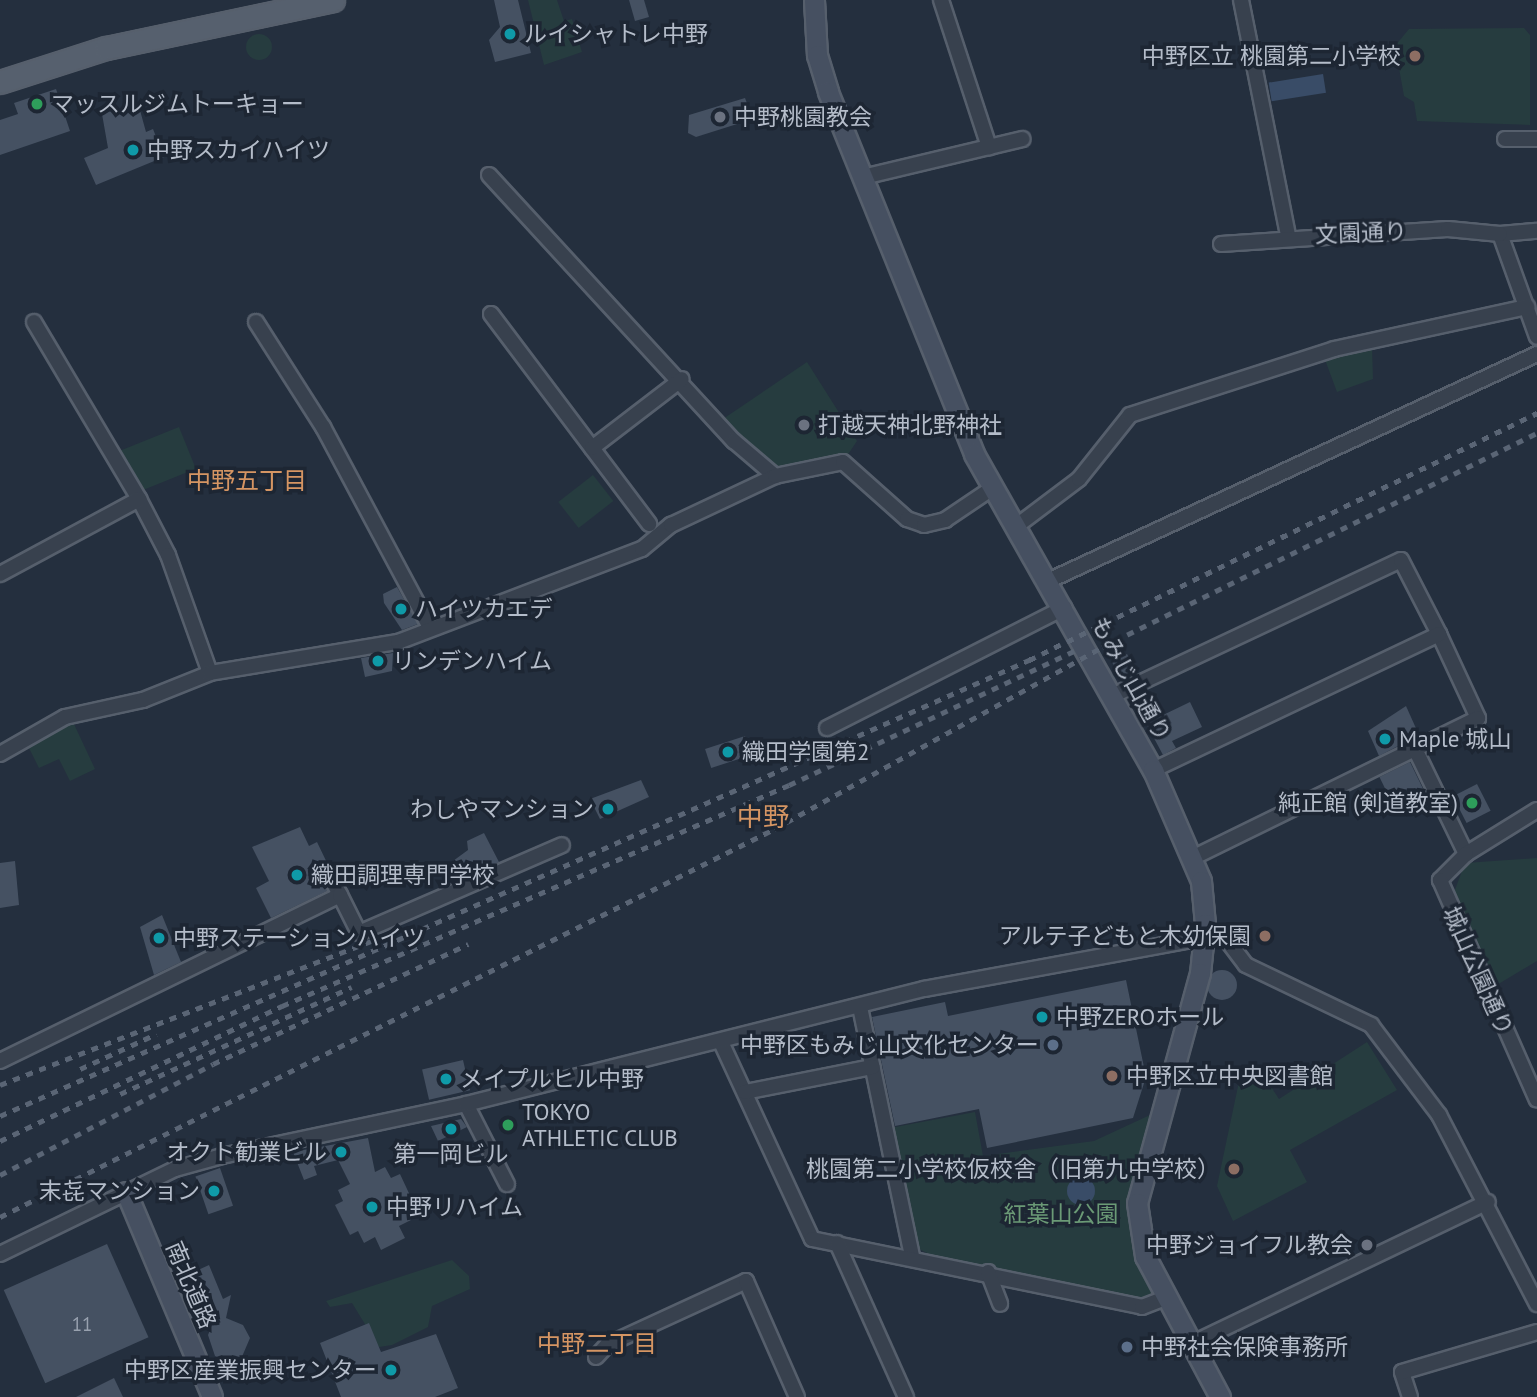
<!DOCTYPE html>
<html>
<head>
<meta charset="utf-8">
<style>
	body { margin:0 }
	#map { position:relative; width:1537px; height:1397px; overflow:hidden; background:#242f3e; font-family:"PT Sans","Noto Sans JP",sans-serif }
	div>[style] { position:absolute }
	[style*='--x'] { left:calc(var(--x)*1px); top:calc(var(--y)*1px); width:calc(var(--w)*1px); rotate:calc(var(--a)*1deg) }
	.green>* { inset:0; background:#263c3f; transform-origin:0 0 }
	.round { border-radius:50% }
	.water>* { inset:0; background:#394c67; transform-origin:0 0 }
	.building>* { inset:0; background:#455162; transform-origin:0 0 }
	.roads { filter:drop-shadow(2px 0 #565f6c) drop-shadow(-2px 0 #565f6c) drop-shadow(0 2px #565f6c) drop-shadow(0 -2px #565f6c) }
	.street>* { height:14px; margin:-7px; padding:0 7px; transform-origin:7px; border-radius:7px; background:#38414e }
	.secondary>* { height:19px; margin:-9.5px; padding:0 9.5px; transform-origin:9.5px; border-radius:9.5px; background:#465061 }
	.primary>* { height:21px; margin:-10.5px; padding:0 10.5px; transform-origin:10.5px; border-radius:10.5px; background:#56606e }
	.rail>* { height:4.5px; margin-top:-2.25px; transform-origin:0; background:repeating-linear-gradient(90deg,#5a6575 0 7px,transparent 0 14px) }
	.dots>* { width:19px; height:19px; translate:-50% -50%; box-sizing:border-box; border:4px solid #1d2633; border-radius:50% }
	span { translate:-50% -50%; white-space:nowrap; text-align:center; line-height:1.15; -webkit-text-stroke:7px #1d2633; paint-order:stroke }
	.number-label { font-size:19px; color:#98a1af }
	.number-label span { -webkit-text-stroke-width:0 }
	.poi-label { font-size:23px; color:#b4bcc9 }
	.left { translate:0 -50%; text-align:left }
	.right { translate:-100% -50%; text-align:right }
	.street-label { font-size:23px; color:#b4bcc9 }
	.park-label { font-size:23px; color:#6b9a76 }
	.neighbourhood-label { font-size:24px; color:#d59563 }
	.quarter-label { font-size:26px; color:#d59563 }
</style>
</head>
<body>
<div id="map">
	<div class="green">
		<i style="clip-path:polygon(528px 0,557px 0,564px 21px,572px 19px,582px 52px,544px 65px)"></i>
		<i style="clip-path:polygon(1524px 28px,1530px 35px,1530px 125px,1417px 121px,1414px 102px,1404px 96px,1395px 46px,1409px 29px)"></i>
		<i class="round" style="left:246px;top:34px;width:26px;height:26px"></i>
		<i style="clip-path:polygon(1372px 347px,1373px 379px,1337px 392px,1324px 357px)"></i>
		<i style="clip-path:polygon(807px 362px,857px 441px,847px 456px,775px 474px,720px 421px)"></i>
		<i style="left:179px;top:427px;width:45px;height:67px;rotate:68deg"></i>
		<i style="left:593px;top:475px;width:33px;height:44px;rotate:52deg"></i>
		<i style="clip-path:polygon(73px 722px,95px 769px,70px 781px,59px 759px,39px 768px,27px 744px)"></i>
		<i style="clip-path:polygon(1537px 858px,1537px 961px,1490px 989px,1450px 903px,1465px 863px)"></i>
		<i style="clip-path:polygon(1367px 1042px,1397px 1090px,1290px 1150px,1307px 1182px,1233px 1221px,1217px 1186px,1241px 1072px,1255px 1062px,1279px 1099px)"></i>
		<i style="clip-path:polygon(975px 1112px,983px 1156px,1094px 1141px,1150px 1115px,1130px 1194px,1155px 1293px,1146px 1305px,972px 1263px,947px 1263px,915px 1247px,890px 1128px)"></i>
		<i style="clip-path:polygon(452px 1260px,469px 1276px,470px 1289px,432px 1306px,428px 1327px,392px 1345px,379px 1347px,352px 1303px,330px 1307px,326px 1301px)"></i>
	</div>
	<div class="water">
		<i style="left:1323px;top:74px;width:19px;height:55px;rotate:81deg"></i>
		<i class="round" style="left:1067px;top:1177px;width:28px;height:28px"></i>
	</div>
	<div class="building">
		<i style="clip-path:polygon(494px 0,518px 0,531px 53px,495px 62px,489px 40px,500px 27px)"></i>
		<i style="clip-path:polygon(629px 0,644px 0,649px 17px,635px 21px)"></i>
		<i style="clip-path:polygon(56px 89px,70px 131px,0 155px,0 120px,18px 114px,14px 103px)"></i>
		<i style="clip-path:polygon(745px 98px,753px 119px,696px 137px,688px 133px,689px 115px)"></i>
		<i style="clip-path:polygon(138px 103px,146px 132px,153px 129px,164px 157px,96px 185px,84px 158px,108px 148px,102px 114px)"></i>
		<i style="clip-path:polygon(397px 587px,418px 624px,402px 630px,384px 603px,383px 594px)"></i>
		<i style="clip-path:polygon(393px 653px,392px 671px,365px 677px,361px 658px)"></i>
		<i style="left:1127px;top:654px;width:21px;height:17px;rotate:62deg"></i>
		<i style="clip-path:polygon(1147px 690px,1161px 716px,1190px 702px,1202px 727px,1172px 741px,1176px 748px,1163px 755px,1132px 697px)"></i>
		<i style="clip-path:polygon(1406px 706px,1419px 735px,1379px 756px,1368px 731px)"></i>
		<i style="left:745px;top:736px;width:20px;height:42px;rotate:72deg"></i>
		<i style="left:1410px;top:762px;width:43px;height:34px;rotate:64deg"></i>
		<i style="clip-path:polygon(641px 780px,649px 797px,600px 819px,590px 799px)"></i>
		<i style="left:1477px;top:784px;width:30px;height:27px;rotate:63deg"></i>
		<i style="clip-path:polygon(300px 827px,309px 846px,317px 842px,330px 869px,321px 877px,327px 891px,271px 918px,256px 888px,269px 881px,252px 847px)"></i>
		<i style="clip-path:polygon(484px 833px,499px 862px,462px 878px,453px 861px,468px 850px,467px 841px)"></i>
		<i style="clip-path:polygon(15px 861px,19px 905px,0 908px,0 863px)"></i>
		<i style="clip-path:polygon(162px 915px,181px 962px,154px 975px,140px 927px)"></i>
		<i class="round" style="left:1207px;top:970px;width:30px;height:30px"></i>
		<i style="clip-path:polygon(1126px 980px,1146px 1077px,1133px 1118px,987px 1148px,979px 1109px,895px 1126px,872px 1017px,945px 1002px,948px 1016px)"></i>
		<i style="left:463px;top:1060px;width:31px;height:42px;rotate:77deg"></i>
		<i style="clip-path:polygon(461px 1119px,467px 1127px,438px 1141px,431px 1126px)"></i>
		<i style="clip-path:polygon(368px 1138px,375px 1172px,385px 1167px,391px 1178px,400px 1174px,414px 1204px,405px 1208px,411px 1220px,399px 1226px,405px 1238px,381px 1250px,375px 1237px,364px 1243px,358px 1231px,350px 1235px,335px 1205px,343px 1201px,338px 1190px,350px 1184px,338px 1160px,314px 1166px,317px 1175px,304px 1180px,293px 1152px)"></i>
		<i style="left:220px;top:1168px;width:40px;height:26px;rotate:71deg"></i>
		<i style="left:107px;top:1244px;width:102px;height:113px;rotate:66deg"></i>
		<i style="clip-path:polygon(209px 1265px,223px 1299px,231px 1295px,226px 1318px,243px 1325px,250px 1338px,238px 1366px,215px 1356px,208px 1335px,216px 1315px,203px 1320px,185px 1276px)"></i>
		<i style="clip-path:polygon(369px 1323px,381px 1352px,436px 1334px,458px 1388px,435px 1397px,341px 1397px,320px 1343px)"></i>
		<i style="clip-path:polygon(114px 1378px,123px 1397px,76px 1397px)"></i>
	</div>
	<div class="roads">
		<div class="street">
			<i style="--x:941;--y:0;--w:155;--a:71.9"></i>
			<i style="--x:1241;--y:0;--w:240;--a:78.7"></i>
			<i style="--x:1505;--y:139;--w:32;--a:0"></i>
			<i style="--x:489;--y:175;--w:362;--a:47.4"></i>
			<i style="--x:734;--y:441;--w:54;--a:40.5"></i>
			<i style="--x:863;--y:177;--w:164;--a:-13.4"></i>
			<i style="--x:1500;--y:234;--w:109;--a:70.2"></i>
			<i style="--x:1500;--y:234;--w:37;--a:-5"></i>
			<i style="--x:1221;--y:244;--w:227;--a:-3.8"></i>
			<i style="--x:1448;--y:229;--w:52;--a:5.5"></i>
			<i style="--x:491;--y:314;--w:263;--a:53"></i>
			<i style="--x:34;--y:322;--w:206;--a:59.3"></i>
			<i style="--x:139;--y:499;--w:63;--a:62.6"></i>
			<i style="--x:168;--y:555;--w:125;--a:70.4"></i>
			<i style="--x:256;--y:322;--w:125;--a:57.5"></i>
			<i style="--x:323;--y:427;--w:227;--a:61.9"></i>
			<i style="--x:592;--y:448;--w:113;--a:-37.5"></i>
			<i style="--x:1014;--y:528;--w:81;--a:-37"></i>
			<i style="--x:1079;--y:479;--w:82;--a:-51.4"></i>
			<i style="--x:1130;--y:415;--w:214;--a:-17.9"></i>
			<i style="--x:1334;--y:349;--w:198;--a:-12.3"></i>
			<i style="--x:0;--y:574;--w:158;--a:-28.3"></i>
			<i style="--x:1048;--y:581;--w:539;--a:-24.9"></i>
			<i style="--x:1112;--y:696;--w:319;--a:-25.2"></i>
			<i style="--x:1401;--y:560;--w:83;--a:62.8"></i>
			<i style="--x:1439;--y:634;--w:93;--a:65.1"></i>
			<i style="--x:1478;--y:718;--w:316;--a:153.9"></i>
			<i style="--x:827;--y:728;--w:266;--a:-26.9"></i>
			<i style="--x:1415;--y:749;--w:117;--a:64.1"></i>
			<i style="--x:0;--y:754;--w:75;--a:-29.6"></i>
			<i style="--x:65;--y:717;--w:80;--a:-12.3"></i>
			<i style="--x:143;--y:700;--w:72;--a:-21.9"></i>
			<i style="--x:210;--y:673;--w:191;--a:-9.4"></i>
			<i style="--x:398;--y:642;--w:261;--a:-20.9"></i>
			<i style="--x:642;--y:549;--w:38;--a:-40"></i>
			<i style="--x:671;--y:525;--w:115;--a:-25.2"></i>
			<i style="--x:775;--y:476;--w:69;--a:-11.6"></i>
			<i style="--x:843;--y:462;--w:86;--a:41.7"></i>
			<i style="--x:907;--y:519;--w:18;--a:19"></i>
			<i style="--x:924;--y:525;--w:22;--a:-13"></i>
			<i style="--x:945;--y:520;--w:55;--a:-34"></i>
			<i style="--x:1153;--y:770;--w:317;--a:-25.4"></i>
			<i style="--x:1537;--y:810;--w:84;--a:148.2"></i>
			<i style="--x:1466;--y:854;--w:37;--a:135"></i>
			<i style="--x:1440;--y:880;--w:240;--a:66.2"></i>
			<i style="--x:331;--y:878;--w:19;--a:62"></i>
			<i style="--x:860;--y:1007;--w:253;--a:78.2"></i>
			<i style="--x:721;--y:1042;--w:217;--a:65.2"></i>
			<i style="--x:812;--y:1239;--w:337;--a:11.6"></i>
			<i style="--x:1142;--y:1307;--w:25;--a:-21"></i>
			<i style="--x:0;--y:1061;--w:378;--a:-26"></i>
			<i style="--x:340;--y:895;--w:42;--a:63.4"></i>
			<i style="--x:359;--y:933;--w:221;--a:-23.4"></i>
			<i style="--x:745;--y:1092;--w:130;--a:-11.1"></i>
			<i style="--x:466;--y:1104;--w:90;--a:62.9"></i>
			<i style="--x:837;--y:1243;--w:169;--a:65.9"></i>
			<i style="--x:0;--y:1254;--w:195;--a:-25.9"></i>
			<i style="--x:175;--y:1169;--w:49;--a:-15.5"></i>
			<i style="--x:222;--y:1156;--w:249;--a:-12"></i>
			<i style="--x:466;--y:1104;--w:472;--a:-14.1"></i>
			<i style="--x:924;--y:989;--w:295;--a:-10.4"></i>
			<i style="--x:1214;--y:936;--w:14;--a:17"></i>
			<i style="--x:1227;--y:940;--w:31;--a:53"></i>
			<i style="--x:1246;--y:965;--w:139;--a:25.6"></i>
			<i style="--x:1371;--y:1025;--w:113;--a:52.9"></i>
			<i style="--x:1439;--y:1115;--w:213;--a:62.6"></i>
			<i style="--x:988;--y:1272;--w:34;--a:69"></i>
			<i style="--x:1191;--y:1344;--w:329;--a:-25.6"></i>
			<i style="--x:596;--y:1357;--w:16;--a:-47"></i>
			<i style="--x:607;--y:1345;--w:153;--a:-24.7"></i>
			<i style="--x:746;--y:1281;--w:127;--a:66.3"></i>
			<i style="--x:1410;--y:1397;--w:26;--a:-108"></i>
			<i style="--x:1402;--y:1372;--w:141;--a:-16.5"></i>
		</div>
		<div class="secondary">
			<i style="--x:814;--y:0;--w:55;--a:86.9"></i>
			<i style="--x:817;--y:55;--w:39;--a:73"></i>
			<i style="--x:828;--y:92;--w:390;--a:68"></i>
			<i style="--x:974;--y:454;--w:363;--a:60.5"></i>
			<i style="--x:1153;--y:770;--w:121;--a:66.6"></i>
			<i style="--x:1201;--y:881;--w:43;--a:84.7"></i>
			<i style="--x:1205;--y:924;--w:49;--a:95.8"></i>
			<i style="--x:1200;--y:973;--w:238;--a:105.3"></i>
			<i style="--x:1137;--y:1203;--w:54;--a:81.4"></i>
			<i style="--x:1145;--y:1256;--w:160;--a:62"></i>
			<i style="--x:126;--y:1192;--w:222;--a:67.2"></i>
		</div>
		<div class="primary">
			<i style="--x:0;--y:82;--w:111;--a:-17.8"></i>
			<i style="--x:106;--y:48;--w:232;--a:-11.9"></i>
		</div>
	</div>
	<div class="rail">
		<i style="--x:80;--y:1069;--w:84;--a:-24.7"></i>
		<i style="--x:0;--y:1085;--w:401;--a:-21.2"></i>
		<i style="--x:120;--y:1094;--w:255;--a:-24.8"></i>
		<i style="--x:0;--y:1116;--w:1126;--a:-23.9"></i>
		<i style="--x:1029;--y:660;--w:565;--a:-25.93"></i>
		<i style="--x:0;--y:1141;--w:313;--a:-25.6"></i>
		<i style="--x:282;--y:1006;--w:553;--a:-23.55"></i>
		<i style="--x:789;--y:785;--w:319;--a:-25.2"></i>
		<i style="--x:0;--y:1175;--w:240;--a:-27.5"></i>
		<i style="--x:213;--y:1064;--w:282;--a:-25.2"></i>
		<i style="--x:0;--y:1217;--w:866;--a:-26.62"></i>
		<i style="--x:774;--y:829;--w:375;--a:-29"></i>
		<i style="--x:1102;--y:647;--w:485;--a:-26.2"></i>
	</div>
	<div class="dots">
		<i style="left:510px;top:34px;background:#0f9aa8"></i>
		<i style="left:1415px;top:56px;background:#8d6e63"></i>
		<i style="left:37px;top:104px;background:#2e9e5b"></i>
		<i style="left:720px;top:117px;background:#6b7280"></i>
		<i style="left:133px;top:150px;background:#0f9aa8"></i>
		<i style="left:804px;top:425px;background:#6b7280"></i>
		<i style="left:401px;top:609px;background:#0f9aa8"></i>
		<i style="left:378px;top:661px;background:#0f9aa8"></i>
		<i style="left:1385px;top:739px;background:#0f9aa8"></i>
		<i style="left:728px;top:752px;background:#0f9aa8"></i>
		<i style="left:1472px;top:803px;background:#2e9e5b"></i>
		<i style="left:608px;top:809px;background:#0f9aa8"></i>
		<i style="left:297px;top:875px;background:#0f9aa8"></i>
		<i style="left:1265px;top:936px;background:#8d6e63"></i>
		<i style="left:159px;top:938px;background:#0f9aa8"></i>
		<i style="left:1042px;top:1017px;background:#0f9aa8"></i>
		<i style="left:1053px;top:1045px;background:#5c6f8a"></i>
		<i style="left:1112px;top:1076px;background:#8d6e63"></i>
		<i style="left:446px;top:1079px;background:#0f9aa8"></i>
		<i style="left:508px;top:1125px;background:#2e9e5b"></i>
		<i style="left:451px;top:1129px;background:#0f9aa8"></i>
		<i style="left:341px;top:1152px;background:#0f9aa8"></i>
		<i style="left:1234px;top:1169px;background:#8d6e63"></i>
		<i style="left:214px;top:1191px;background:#0f9aa8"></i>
		<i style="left:372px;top:1207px;background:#0f9aa8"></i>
		<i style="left:1367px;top:1245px;background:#6b7280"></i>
		<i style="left:1127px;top:1347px;background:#5c6f8a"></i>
		<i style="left:391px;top:1370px;background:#0f9aa8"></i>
	</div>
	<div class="number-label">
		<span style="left:82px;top:1325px">11</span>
	</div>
	<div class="poi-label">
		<span class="left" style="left:524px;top:34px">ルイシャトレ中野</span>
		<span class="right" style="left:1401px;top:56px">中野区立 桃園第二小学校</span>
		<span class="left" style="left:51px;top:104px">マッスルジムトーキョー</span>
		<span class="left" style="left:734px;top:117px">中野桃園教会</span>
		<span class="left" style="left:147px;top:150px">中野スカイハイツ</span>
		<span class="left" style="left:818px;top:425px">打越天神北野神社</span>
		<span class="left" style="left:415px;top:609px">ハイツカエデ</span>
		<span class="left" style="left:392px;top:661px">リンデンハイム</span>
		<span class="left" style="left:1399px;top:739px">Maple 城山</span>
		<span class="left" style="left:742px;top:752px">織田学園第2</span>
		<span class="right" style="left:1458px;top:803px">純正館 (剣道教室)</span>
		<span class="right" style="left:594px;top:809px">わしやマンション</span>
		<span class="left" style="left:311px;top:875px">織田調理専門学校</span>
		<span class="right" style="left:1251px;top:936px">アルテ子どもと木幼保園</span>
		<span class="left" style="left:173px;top:938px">中野ステーションハイツ</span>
		<span class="left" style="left:1056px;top:1017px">中野ZEROホール</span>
		<span class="right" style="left:1039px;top:1045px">中野区もみじ山文化センター</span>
		<span class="left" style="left:1126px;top:1076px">中野区立中央図書館</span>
		<span class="left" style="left:460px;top:1079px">メイプルヒル中野</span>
		<span class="left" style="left:522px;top:1125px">TOKYO<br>ATHLETIC CLUB</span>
		<span class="right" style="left:327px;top:1152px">オクト勧業ビル</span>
		<span style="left:451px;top:1154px">第一岡ビル</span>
		<span class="right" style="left:1220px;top:1169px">桃園第二小学校仮校舎（旧第九中学校）</span>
		<span class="right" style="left:200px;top:1191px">末㐂マンション</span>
		<span class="left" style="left:386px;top:1207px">中野リハイム</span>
		<span class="right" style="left:1353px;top:1245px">中野ジョイフル教会</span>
		<span class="left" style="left:1141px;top:1347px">中野社会保険事務所</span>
		<span class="right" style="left:377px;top:1370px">中野区産業振興センター</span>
	</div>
	<div class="street-label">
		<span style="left:1361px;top:233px;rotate:-2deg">文園通り</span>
		<span style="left:1131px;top:679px;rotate:61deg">もみじ山通り</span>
		<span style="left:1478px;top:971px;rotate:66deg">城山公園通り</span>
		<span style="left:191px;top:1285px;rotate:67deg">南北道路</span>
	</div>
	<div class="park-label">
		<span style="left:1061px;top:1214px">紅葉山公園</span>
	</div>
	<div class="neighbourhood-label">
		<span style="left:247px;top:481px">中野五丁目</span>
		<span style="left:597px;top:1344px">中野二丁目</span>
	</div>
	<div class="quarter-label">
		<span style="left:763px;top:817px">中野</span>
	</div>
</div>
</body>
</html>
